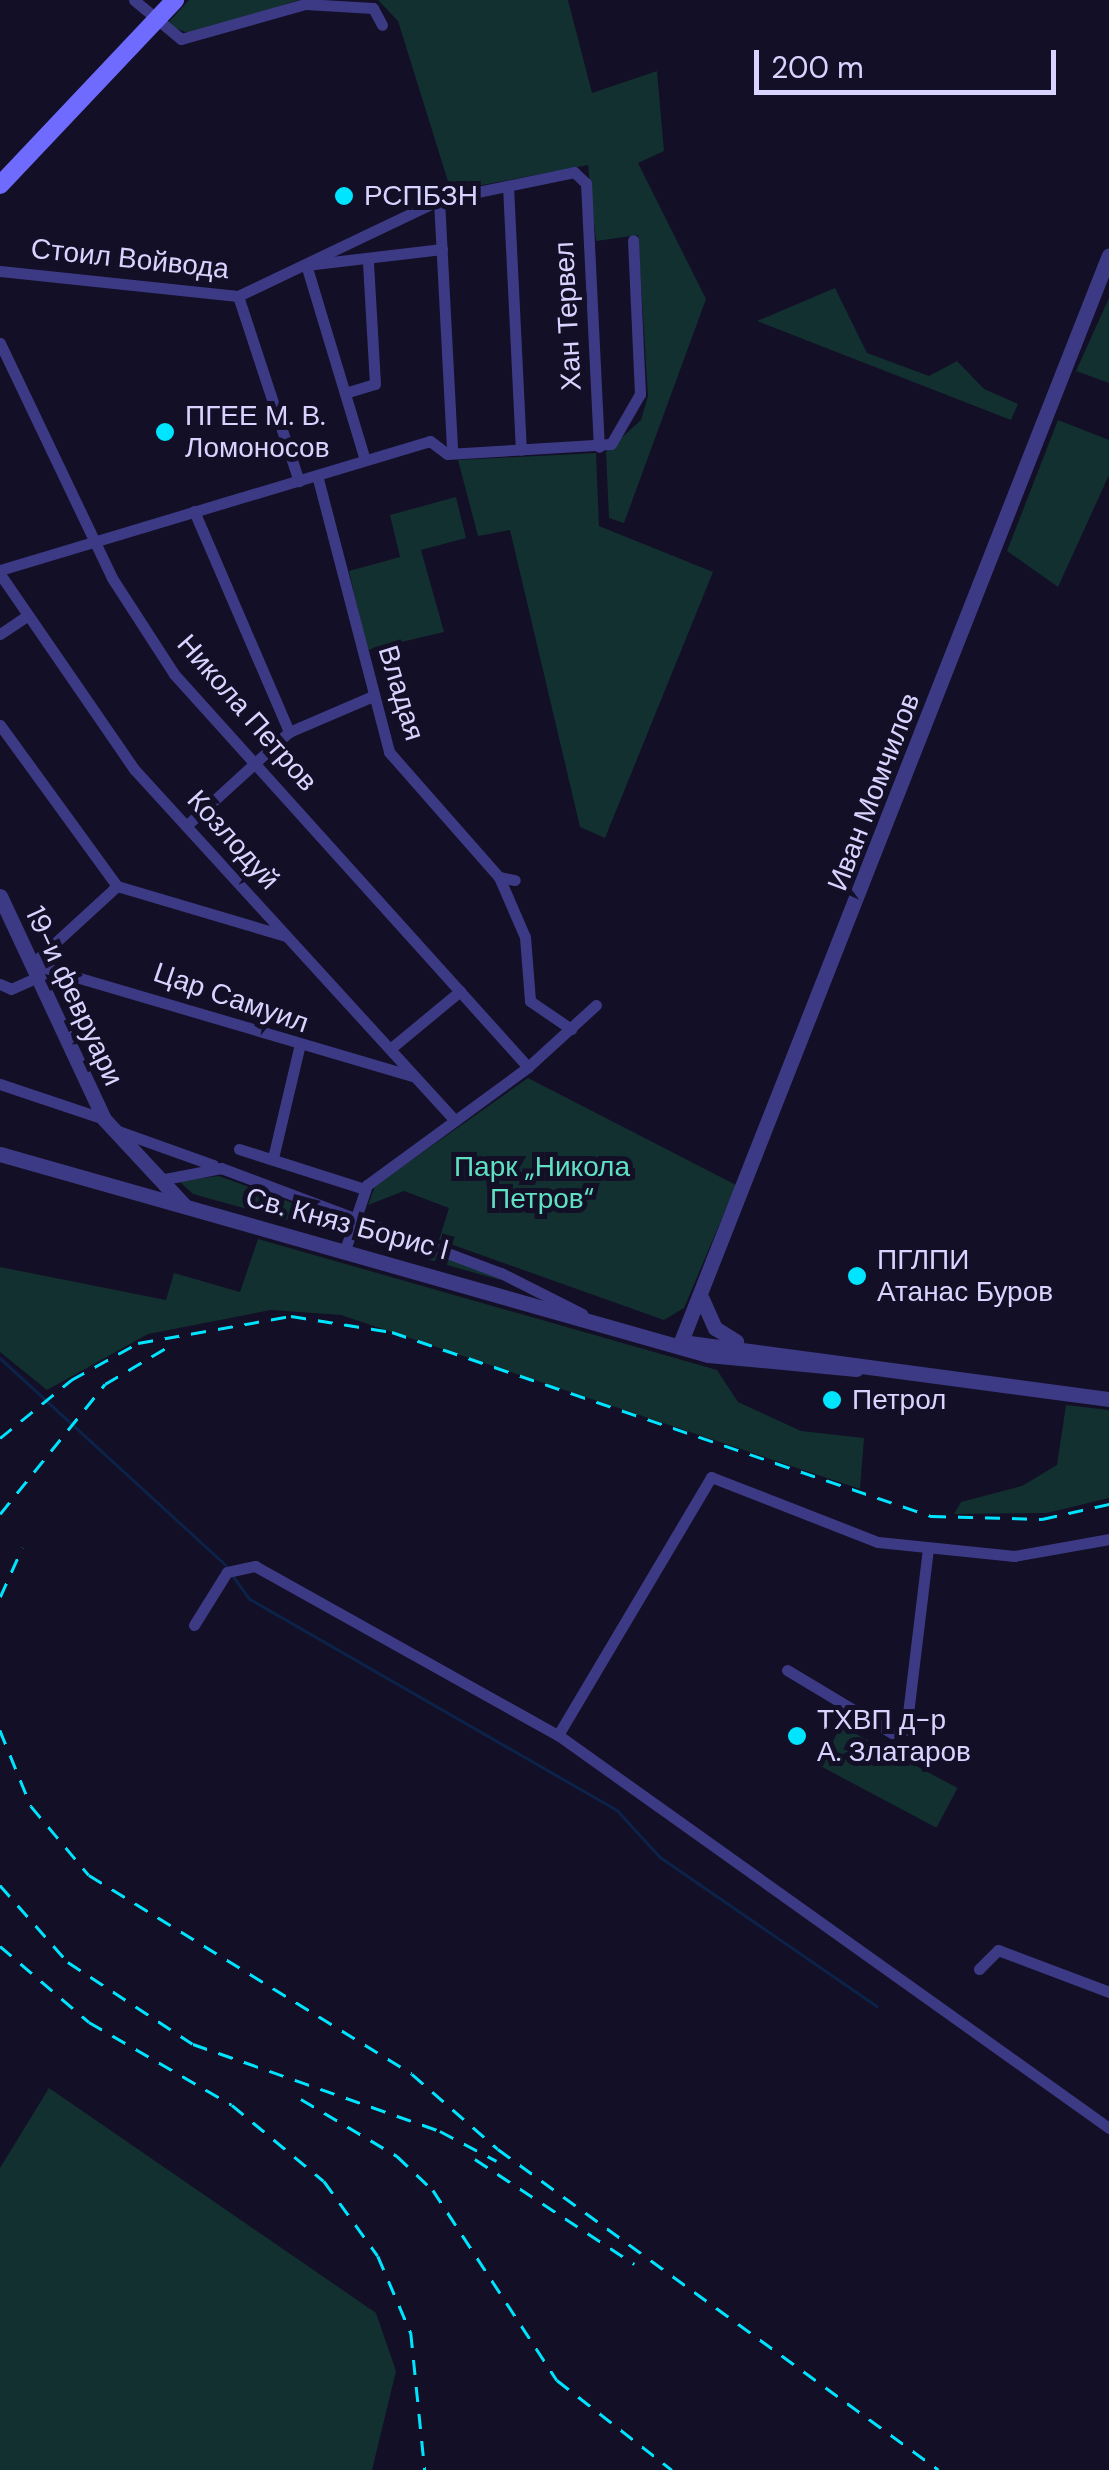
<!DOCTYPE html>
<html>
<head>
<meta charset="utf-8">
<style>
	body { margin:0 }
	#map { position:relative; width:1109px; height:2470px; overflow:hidden; background:#130f26; font-family:"DM Sans",sans-serif }
	div>[style] { position:absolute }
	[style*='--x'] { left:calc(var(--x)*1px); top:calc(var(--y)*1px); width:calc(var(--w)*1px); rotate:calc(var(--a)*1deg) }
	.green>* { inset:0; background:#12302f; transform-origin:0 0 }
	.stream>* { height:2.5px; margin:-1.25px; padding:0 1.25px; transform-origin:1.25px; border-radius:1.25px; background:#0c2248 }
	.minor>* { height:11px; margin:-5.5px; padding:0 5.5px; transform-origin:5.5px; border-radius:5.5px; background:#3d3a85 }
	.tertiary>* { height:15px; margin:-7.5px; padding:0 7.5px; transform-origin:7.5px; border-radius:7.5px; background:#3d3a85 }
	.secondary>* { height:18px; margin:-9px; padding:0 9px; transform-origin:9px; border-radius:9px; background:#6f6bff }
	.rail>* { height:2.5px; margin-top:-1.25px; transform-origin:0; background:repeating-linear-gradient(90deg,#00e5ff 0 15px,transparent 0 27px) }
	.dots>* { width:28px; height:28px; translate:-50% -50%; box-sizing:border-box; border:5px solid #130f26; border-radius:50% }
	span { translate:-50% -50%; white-space:nowrap; text-align:center; line-height:1.15; -webkit-text-stroke:10px #130f26; paint-order:stroke }
	.poi-label { font-size:28px; color:#d9d4ff }
	.left { translate:0 -50%; text-align:left }
	.street-label { font-size:28px; color:#d9d4ff }
	.park-label { font-size:28px; color:#5fe0c0 }
	.scale { position:absolute; left:754px; top:50px; width:302px; height:45px; box-sizing:border-box; border:5px solid #d9d4ff; border-top:0; padding-left:12px; font-size:30px; line-height:35px; white-space:nowrap; color:#d9d4ff; -webkit-text-stroke:8px #130f26; paint-order:stroke }
</style>
</head>
<body>
<div id="map">
	<div class="green">
		<i style="clip-path:polygon(189px 0,299px 0,191px 34px,166px 25px)"></i>
		<i style="clip-path:polygon(378px 0,568px 0,592px 93px,657px 71px,664px 151px,638px 163px,706px 299px,624px 523px,609px 518px,606px 452px,641px 420px,648px 396px,638px 235px,596px 241px,588px 165px,451px 191px,398px 21px)"></i>
		<i style="clip-path:polygon(835px 288px,867px 353px,929px 376px,957px 361px,984px 389px,1018px 404px,1011px 420px,757px 321px)"></i>
		<i style="clip-path:polygon(1109px 298px,1109px 383px,1076px 371px)"></i>
		<i style="clip-path:polygon(1058px 420px,1109px 440px,1109px 475px,1058px 587px,1007px 551px)"></i>
		<i style="clip-path:polygon(596px 453px,599px 526px,713px 572px,605px 838px,580px 827px,510px 530px,478px 536px,458px 460px)"></i>
		<i style="clip-path:polygon(456px 497px,466px 538px,421px 550px,444px 632px,367px 650px,349px 571px,400px 557px,390px 515px)"></i>
		<i style="clip-path:polygon(528px 1078px,736px 1185px,684px 1308px,664px 1320px,439px 1240px,449px 1208px,404px 1191px,368px 1205px,375px 1186px)"></i>
		<i style="clip-path:polygon(219px 1176px,350px 1224px,345px 1236px,193px 1194px,179px 1181px)"></i>
		<i style="clip-path:polygon(359px 1229px,500px 1276px,500px 1280px,356px 1239px)"></i>
		<i style="clip-path:polygon(258px 1239px,717px 1370px,738px 1402px,801px 1431px,864px 1438px,860px 1489px,341px 1315px,271px 1310px,148px 1334px,47px 1390px,0 1352px,0 1267px,166px 1300px,174px 1273px,240px 1292px)"></i>
		<i style="clip-path:polygon(1066px 1405px,1109px 1410px,1109px 1498px,1047px 1513px,954px 1514px,961px 1502px,1022px 1486px,1057px 1465px)"></i>
		<i style="left:841px;top:1726px;width:132px;height:45px;rotate:28deg"></i>
		<i style="clip-path:polygon(49px 2088px,376px 2313px,396px 2371px,372px 2470px,0 2470px,0 2168px)"></i>
	</div>
	<div class="stream">
		<i style="--x:0;--y:1358;--w:306;--a:42.5"></i>
		<i style="--x:233;--y:1576;--w:29;--a:54"></i>
		<i style="--x:250;--y:1599;--w:425;--a:29.9"></i>
		<i style="--x:618;--y:1811;--w:62;--a:47.6"></i>
		<i style="--x:660;--y:1857;--w:263;--a:34.5"></i>
	</div>
	<div class="minor">
		<i style="--x:134;--y:0;--w:61;--a:39.7"></i>
		<i style="--x:181;--y:39;--w:129;--a:-15.8"></i>
		<i style="--x:305;--y:4;--w:68;--a:3.4"></i>
		<i style="--x:373;--y:8;--w:19;--a:62"></i>
		<i style="--x:508;--y:186;--w:264;--a:87.2"></i>
		<i style="--x:439;--y:200;--w:252;--a:87"></i>
		<i style="--x:0;--y:271;--w:239;--a:6"></i>
		<i style="--x:238;--y:296;--w:223;--a:-25.5"></i>
		<i style="--x:439;--y:200;--w:138;--a:-11.7"></i>
		<i style="--x:574;--y:172;--w:16;--a:43"></i>
		<i style="--x:586;--y:183;--w:264;--a:87.2"></i>
		<i style="--x:238;--y:296;--w:195;--a:71.8"></i>
		<i style="--x:0;--y:343;--w:260;--a:64.5"></i>
		<i style="--x:112;--y:578;--w:114;--a:57.1"></i>
		<i style="--x:174;--y:674;--w:529;--a:47.99"></i>
		<i style="--x:345;--y:393;--w:31;--a:-17"></i>
		<i style="--x:375;--y:384;--w:121;--a:-93.3"></i>
		<i style="--x:365;--y:460;--w:204;--a:-106.8"></i>
		<i style="--x:306;--y:265;--w:137;--a:-6.7"></i>
		<i style="--x:317;--y:475;--w:286;--a:75.4"></i>
		<i style="--x:389;--y:752;--w:167;--a:48.7"></i>
		<i style="--x:499;--y:877;--w:16;--a:11"></i>
		<i style="--x:194;--y:511;--w:241;--a:66.7"></i>
		<i style="--x:0;--y:570;--w:449;--a:-16.7"></i>
		<i style="--x:430;--y:441;--w:21;--a:37"></i>
		<i style="--x:447;--y:454;--w:164;--a:-3.5"></i>
		<i style="--x:611;--y:444;--w:58;--a:-59.9"></i>
		<i style="--x:640;--y:394;--w:154;--a:-92.6"></i>
		<i style="--x:0;--y:574;--w:237;--a:55.5"></i>
		<i style="--x:134;--y:769;--w:476;--a:47.6"></i>
		<i style="--x:0;--y:634;--w:32;--a:-34"></i>
		<i style="--x:0;--y:725;--w:199;--a:54"></i>
		<i style="--x:117;--y:886;--w:176;--a:16.5"></i>
		<i style="--x:186;--y:826;--w:139;--a:-42.4"></i>
		<i style="--x:289;--y:732;--w:91;--a:-23.2"></i>
		<i style="--x:499;--y:877;--w:65;--a:66.6"></i>
		<i style="--x:525;--y:937;--w:64;--a:85.5"></i>
		<i style="--x:530;--y:1001;--w:50;--a:34.3"></i>
		<i style="--x:32;--y:964;--w:399;--a:16.4"></i>
		<i style="--x:32;--y:964;--w:115;--a:-42.5"></i>
		<i style="--x:0;--y:984;--w:12;--a:24"></i>
		<i style="--x:11;--y:989;--w:30;--a:-24"></i>
		<i style="--x:390;--y:1049;--w:91;--a:-39.6"></i>
		<i style="--x:0;--y:1084;--w:110;--a:18.6"></i>
		<i style="--x:118;--y:1131;--w:101;--a:19.7"></i>
		<i style="--x:239;--y:1149;--w:131;--a:17.7"></i>
		<i style="--x:273;--y:1158;--w:113;--a:-76.7"></i>
		<i style="--x:165;--y:1179;--w:57;--a:-11.1"></i>
		<i style="--x:221;--y:1168;--w:299;--a:20.6"></i>
		<i style="--x:501;--y:1273;--w:91;--a:26.8"></i>
		<i style="--x:345;--y:1250;--w:69;--a:-71.3"></i>
		<i style="--x:367;--y:1185;--w:200;--a:-36.2"></i>
		<i style="--x:528;--y:1067;--w:92;--a:-42.4"></i>
		<i style="--x:194;--y:1625;--w:62;--a:-58.1"></i>
		<i style="--x:227;--y:1572;--w:29;--a:-12"></i>
		<i style="--x:255;--y:1566;--w:347;--a:29.2"></i>
		<i style="--x:558;--y:1735;--w:677;--a:35.5"></i>
		<i style="--x:787;--y:1670;--w:122;--a:31"></i>
		<i style="--x:892;--y:1733;--w:14;--a:-12"></i>
		<i style="--x:906;--y:1730;--w:182;--a:-83.1"></i>
		<i style="--x:558;--y:1735;--w:300;--a:-59.3"></i>
		<i style="--x:711;--y:1477;--w:179;--a:21.3"></i>
		<i style="--x:878;--y:1542;--w:137;--a:5.9"></i>
		<i style="--x:1014;--y:1556;--w:97;--a:-10.1"></i>
		<i style="--x:979;--y:1969;--w:27;--a:-45"></i>
		<i style="--x:998;--y:1950;--w:119;--a:20.7"></i>
	</div>
	<div class="tertiary">
		<i style="--x:0;--y:896;--w:246;--a:65"></i>
		<i style="--x:104;--y:1119;--w:117;--a:47.1"></i>
		<i style="--x:0;--y:1154;--w:736;--a:15.85"></i>
		<i style="--x:708;--y:1355;--w:149;--a:5.4"></i>
		<i style="--x:702;--y:1299;--w:32;--a:66"></i>
		<i style="--x:715;--y:1328;--w:25;--a:32"></i>
		<i style="--x:689;--y:1343;--w:424;--a:7.6"></i>
		<i style="--x:680;--y:1344;--w:1170;--a:-68.5"></i>
	</div>
	<div class="secondary">
		<i style="--x:0;--y:185;--w:255;--a:-46.6"></i>
	</div>
	<div class="rail">
		<i style="--x:0;--y:1438;--w:92;--a:-39.2"></i>
		<i style="--x:71;--y:1380;--w:77;--a:-28.9"></i>
		<i style="--x:138;--y:1343;--w:155;--a:-10"></i>
		<i style="--x:291;--y:1316;--w:102;--a:9"></i>
		<i style="--x:392;--y:1332;--w:570;--a:18.85"></i>
		<i style="--x:931;--y:1516;--w:111;--a:1.5"></i>
		<i style="--x:1042;--y:1519;--w:69;--a:-12.6"></i>
		<i style="--x:0;--y:1514;--w:167;--a:-51.1"></i>
		<i style="--x:105;--y:1384;--w:77;--a:-30.6"></i>
		<i style="--x:0;--y:1597;--w:54;--a:-65.8"></i>
		<i style="--x:0;--y:1730;--w:82;--a:67.8"></i>
		<i style="--x:31;--y:1806;--w:90;--a:50"></i>
		<i style="--x:89;--y:1875;--w:379;--a:31.6"></i>
		<i style="--x:412;--y:2074;--w:114;--a:41.1"></i>
		<i style="--x:498;--y:2149;--w:545;--a:36.05"></i>
		<i style="--x:0;--y:1885;--w:103;--a:48.6"></i>
		<i style="--x:68;--y:1962;--w:149;--a:33.3"></i>
		<i style="--x:193;--y:2044;--w:262;--a:19.4"></i>
		<i style="--x:440;--y:2131;--w:64;--a:27.8"></i>
		<i style="--x:0;--y:1946;--w:117;--a:40.5"></i>
		<i style="--x:89;--y:2022;--w:165;--a:30.1"></i>
		<i style="--x:232;--y:2105;--w:119;--a:39.6"></i>
		<i style="--x:324;--y:2181;--w:92;--a:54.2"></i>
		<i style="--x:378;--y:2256;--w:84;--a:66.8"></i>
		<i style="--x:411;--y:2333;--w:138;--a:84.2"></i>
		<i style="--x:301;--y:2099;--w:112;--a:30.7"></i>
		<i style="--x:397;--y:2156;--w:50;--a:43.4"></i>
		<i style="--x:433;--y:2190;--w:227;--a:56.9"></i>
		<i style="--x:557;--y:2380;--w:146;--a:38"></i>
		<i style="--x:475;--y:2159;--w:191;--a:33.4"></i>
	</div>
	<div class="dots">
		<i style="left:344px;top:196px;background:#00e5ff"></i>
		<i style="left:165px;top:432px;background:#00e5ff"></i>
		<i style="left:857px;top:1276px;background:#00e5ff"></i>
		<i style="left:832px;top:1400px;background:#00e5ff"></i>
		<i style="left:797px;top:1736px;background:#00e5ff"></i>
	</div>
	<div class="poi-label">
		<span class="left" style="left:364px;top:196px">РСПБЗН</span>
		<span class="left" style="left:185px;top:432px">ПГЕЕ М. В.<br>Ломоносов</span>
		<span class="left" style="left:877px;top:1276px">ПГЛПИ<br>Атанас Буров</span>
		<span class="left" style="left:852px;top:1400px">Петрол</span>
		<span class="left" style="left:817px;top:1736px">ТХВП д-р<br>А. Златаров</span>
	</div>
	<div class="street-label">
		<span style="left:130px;top:259px;rotate:6deg">Стоил Войвода</span>
		<span style="left:568px;top:316px;rotate:-93deg">Хан Тервел</span>
		<span style="left:401px;top:693px;rotate:73deg">Владая</span>
		<span style="left:247px;top:713px;rotate:49deg">Никола Петров</span>
		<span style="left:874px;top:792px;rotate:-69deg">Иван Момчилов</span>
		<span style="left:233px;top:840px;rotate:48deg">Козлодуй</span>
		<span style="left:74px;top:996px;rotate:65deg">19-и февруари</span>
		<span style="left:231px;top:998px;rotate:19deg">Цар Самуил</span>
		<span style="left:347px;top:1224px;rotate:15deg">Св. Княз Борис I</span>
	</div>
	<div class="park-label">
		<span style="left:542px;top:1183px">Парк „Никола<br>Петров“</span>
	</div>
	<div class="scale">200 m</div>
</div>
</body>
</html>
